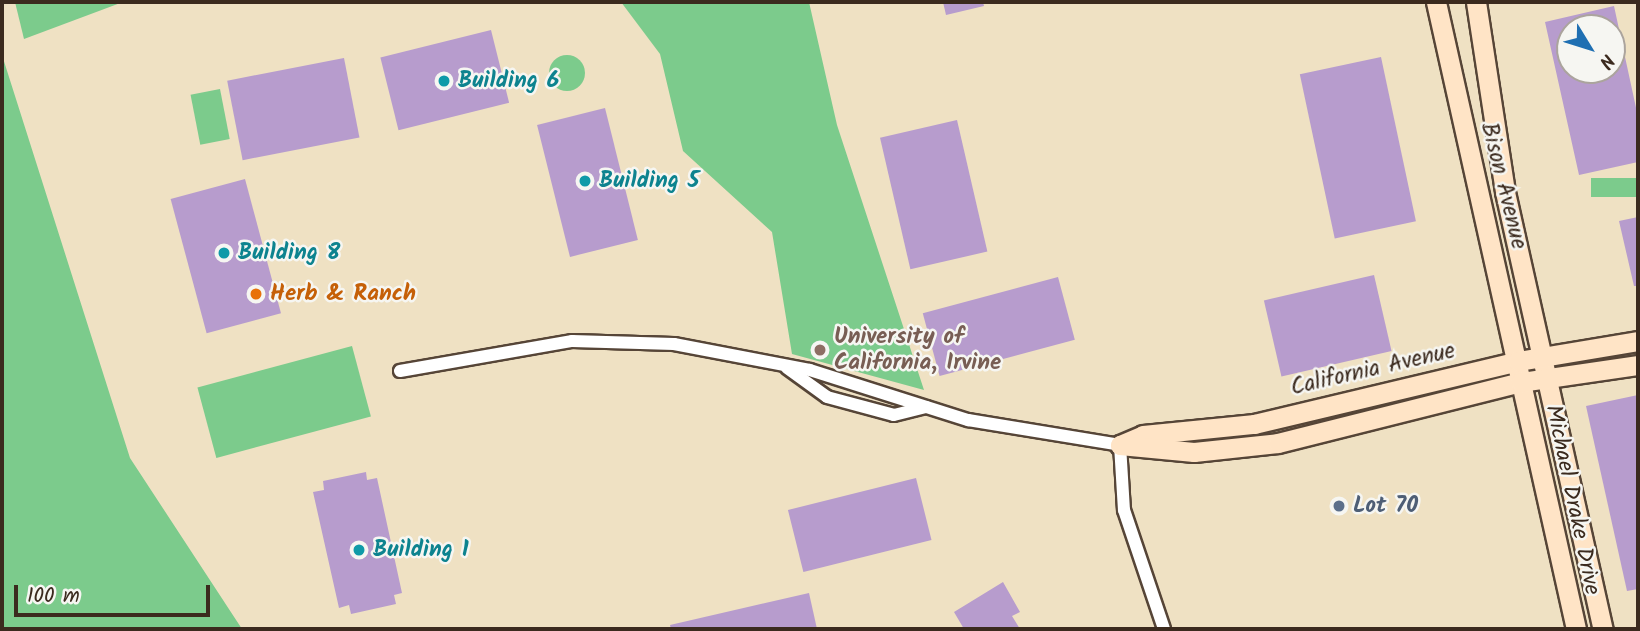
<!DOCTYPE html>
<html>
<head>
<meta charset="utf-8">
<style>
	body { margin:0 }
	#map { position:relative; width:1640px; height:631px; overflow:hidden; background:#efe1c3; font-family:Kalam,sans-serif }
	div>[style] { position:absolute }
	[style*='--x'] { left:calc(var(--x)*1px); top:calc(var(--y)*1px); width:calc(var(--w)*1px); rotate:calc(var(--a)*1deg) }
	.green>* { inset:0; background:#7ccb8c; transform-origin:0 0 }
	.round { border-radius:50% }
	.building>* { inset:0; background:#b79ccd; transform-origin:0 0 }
	.roads { filter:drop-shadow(2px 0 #564537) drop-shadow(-2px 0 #564537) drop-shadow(0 2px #564537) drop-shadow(0 -2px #564537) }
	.street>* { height:12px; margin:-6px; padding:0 6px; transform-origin:6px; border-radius:6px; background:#fff }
	.secondary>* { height:19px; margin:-9.5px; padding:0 9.5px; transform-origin:9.5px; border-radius:9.5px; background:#ffe4c6 }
	.dots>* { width:19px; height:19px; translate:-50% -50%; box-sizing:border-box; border:4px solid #f6f6f2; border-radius:50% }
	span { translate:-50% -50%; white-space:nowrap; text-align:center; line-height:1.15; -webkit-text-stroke:5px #f6f6f2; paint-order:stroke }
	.culture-label { font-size:23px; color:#0d838f; font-weight:700 }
	.left { translate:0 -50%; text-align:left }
	.street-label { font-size:23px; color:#3b2a1e }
	.food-label { font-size:23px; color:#c56008; font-weight:700 }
	.education-label { font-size:23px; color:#785e54; font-weight:700 }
	.service-label { font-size:23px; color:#4e5e75; font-weight:700 }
	.frame { position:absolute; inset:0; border:4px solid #3b2a1e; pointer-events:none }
	.north { position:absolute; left:1556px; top:14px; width:70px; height:70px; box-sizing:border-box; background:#f6f6f2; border:2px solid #aba49d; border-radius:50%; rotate:128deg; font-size:19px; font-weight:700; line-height:28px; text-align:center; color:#3b2a1e }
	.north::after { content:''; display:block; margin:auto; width:24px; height:32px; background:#1f6fb2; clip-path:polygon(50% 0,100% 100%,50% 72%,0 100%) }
	.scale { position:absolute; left:14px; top:585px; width:196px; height:32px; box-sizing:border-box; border:4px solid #3b2a1e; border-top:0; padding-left:9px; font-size:21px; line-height:24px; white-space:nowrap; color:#3b2a1e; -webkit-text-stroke:5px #f6f6f2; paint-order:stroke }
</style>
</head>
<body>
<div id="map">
	<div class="green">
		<i style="clip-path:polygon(15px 2px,123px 2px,24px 39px)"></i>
		<i style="clip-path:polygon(621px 2px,809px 2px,837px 125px,924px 390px,792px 354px,772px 232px,683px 151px,660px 54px)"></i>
		<i class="round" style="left:549px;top:55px;width:36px;height:36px"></i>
		<i style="clip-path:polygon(2px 55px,130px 458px,242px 629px,2px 629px)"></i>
		<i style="left:220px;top:89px;width:51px;height:30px;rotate:79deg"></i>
		<i style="left:1638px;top:178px;width:19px;height:47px;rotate:90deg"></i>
		<i style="left:352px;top:346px;width:73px;height:160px;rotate:75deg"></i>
	</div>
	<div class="building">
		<i style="clip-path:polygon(943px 2px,983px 2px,984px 6px,946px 15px)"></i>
		<i style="clip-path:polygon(evenodd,1614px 6px,1638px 117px,1638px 162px,1579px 175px,1545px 22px,1614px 6px,1570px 28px,1612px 28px,1612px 70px,1570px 70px,1570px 28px)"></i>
		<i style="left:491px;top:30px;width:75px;height:114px;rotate:76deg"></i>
		<i style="left:1381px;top:57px;width:168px;height:83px;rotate:78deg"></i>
		<i style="left:344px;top:58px;width:81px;height:119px;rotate:79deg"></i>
		<i style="left:605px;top:108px;width:136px;height:70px;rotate:76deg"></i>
		<i style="left:957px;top:120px;width:135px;height:79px;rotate:77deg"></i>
		<i style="left:245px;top:179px;width:139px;height:77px;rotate:75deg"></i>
		<i style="clip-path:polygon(1638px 217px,1638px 286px,1634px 286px,1619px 221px)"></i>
		<i style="left:1374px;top:275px;width:78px;height:113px;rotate:77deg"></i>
		<i style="left:1058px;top:277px;width:65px;height:140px;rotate:75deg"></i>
		<i style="clip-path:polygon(1638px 395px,1638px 589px,1627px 591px,1586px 406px)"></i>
		<i style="clip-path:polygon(366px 472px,367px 480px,377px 478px,402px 593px,394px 595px,396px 604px,351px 614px,349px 605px,339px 608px,313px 492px,324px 490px,323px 481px)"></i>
		<i style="left:916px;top:478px;width:64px;height:132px;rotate:76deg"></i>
		<i style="clip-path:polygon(1003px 582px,1020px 612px,1012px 616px,1020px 629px,964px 629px,954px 612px)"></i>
		<i style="clip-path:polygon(809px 593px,817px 629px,671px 629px,670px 625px)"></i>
	</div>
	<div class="roads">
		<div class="street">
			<i style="--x:787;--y:368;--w:49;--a:35.9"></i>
			<i style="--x:827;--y:397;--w:69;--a:15"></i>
			<i style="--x:894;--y:415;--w:33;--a:-14"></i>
			<i style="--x:400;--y:371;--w:175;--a:-9.9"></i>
			<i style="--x:572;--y:341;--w:102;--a:1.7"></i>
			<i style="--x:674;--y:344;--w:138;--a:10.8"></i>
			<i style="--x:810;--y:370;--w:166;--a:17.6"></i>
			<i style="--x:968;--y:420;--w:154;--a:9.3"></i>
			<i style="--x:1120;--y:445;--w:65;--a:86.5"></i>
			<i style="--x:1124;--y:510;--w:126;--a:71.4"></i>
		</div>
		<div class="secondary">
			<i style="--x:1436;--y:2;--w:642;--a:77.41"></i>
			<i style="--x:1476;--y:2;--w:192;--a:81.3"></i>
			<i style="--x:1505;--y:192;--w:448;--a:77.4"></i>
			<i style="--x:1120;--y:445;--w:25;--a:-23"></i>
			<i style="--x:1143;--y:435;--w:112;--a:-5.7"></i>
			<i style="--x:1254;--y:424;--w:271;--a:-13.4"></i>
			<i style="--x:1518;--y:361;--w:122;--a:-9.5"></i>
			<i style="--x:1120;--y:445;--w:74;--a:5.4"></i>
			<i style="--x:1194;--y:452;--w:84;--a:-6.1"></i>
			<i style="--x:1278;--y:443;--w:251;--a:-14.1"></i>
			<i style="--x:1521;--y:382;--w:118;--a:-8.3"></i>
		</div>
	</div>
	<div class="dots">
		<i style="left:444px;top:81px;background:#0f9aa8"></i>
		<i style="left:585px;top:181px;background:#0f9aa8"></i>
		<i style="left:224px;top:253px;background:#0f9aa8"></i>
		<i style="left:256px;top:294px;background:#e8710a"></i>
		<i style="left:820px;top:350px;background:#8d6e63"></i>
		<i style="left:1339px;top:506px;background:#5c6f8a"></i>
		<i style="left:359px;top:550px;background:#0f9aa8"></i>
	</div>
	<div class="culture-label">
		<span class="left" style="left:458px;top:81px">Building 6</span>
		<span class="left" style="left:599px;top:181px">Building 5</span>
		<span class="left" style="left:238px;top:253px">Building 8</span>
		<span class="left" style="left:373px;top:550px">Building 1</span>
	</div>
	<div class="street-label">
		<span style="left:1503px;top:186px;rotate:76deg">Bison Avenue</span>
		<span style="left:1373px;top:370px;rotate:-13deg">California Avenue</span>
		<span style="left:1572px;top:500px;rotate:78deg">Michael Drake Drive</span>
	</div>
	<div class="food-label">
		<span class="left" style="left:270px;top:294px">Herb &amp; Ranch</span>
	</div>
	<div class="education-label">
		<span class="left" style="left:834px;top:350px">University of<br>California, Irvine</span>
	</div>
	<div class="service-label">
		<span class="left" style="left:1353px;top:506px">Lot 70</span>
	</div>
	<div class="frame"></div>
	<div class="north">N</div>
	<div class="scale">100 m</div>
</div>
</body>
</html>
